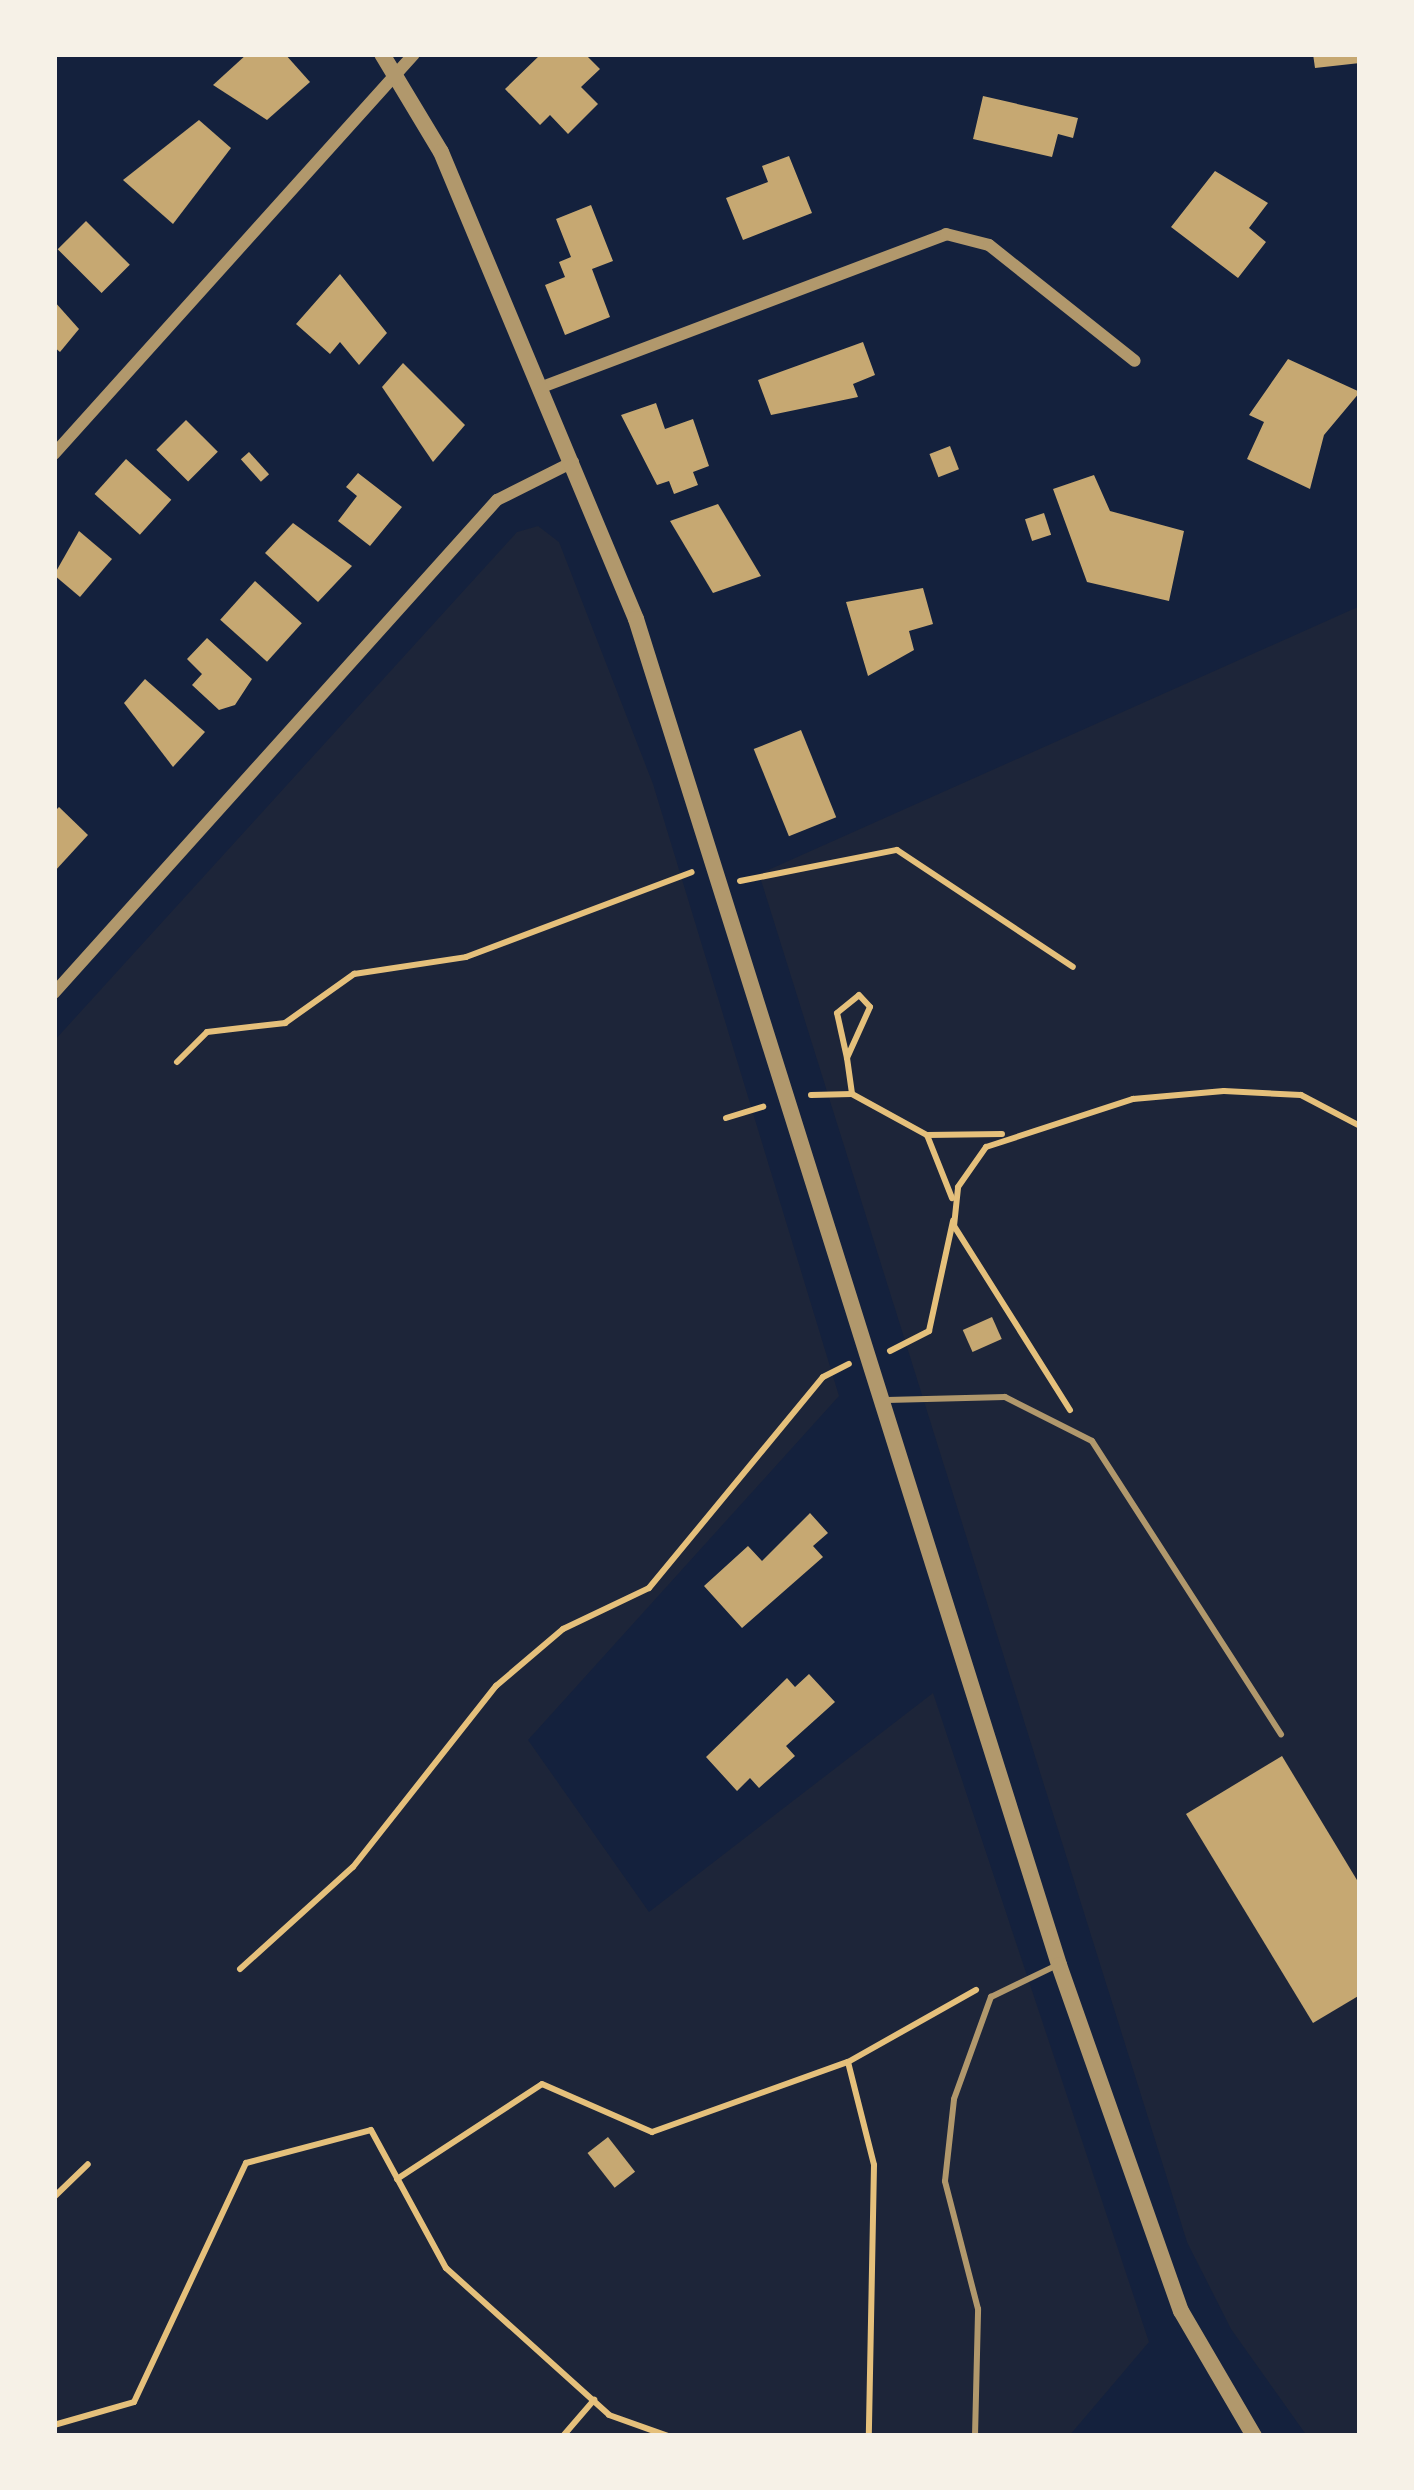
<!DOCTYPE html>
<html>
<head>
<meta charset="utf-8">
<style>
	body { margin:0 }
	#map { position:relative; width:1414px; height:2490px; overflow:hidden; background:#14213d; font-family:Overpass,sans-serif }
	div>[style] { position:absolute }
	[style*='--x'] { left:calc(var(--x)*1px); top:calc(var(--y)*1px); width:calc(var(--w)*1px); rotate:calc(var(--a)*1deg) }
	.green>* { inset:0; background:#1d2539 }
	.building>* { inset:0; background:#c6a872; transform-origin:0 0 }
	.path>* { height:6px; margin:-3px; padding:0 3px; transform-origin:3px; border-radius:3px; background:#e5c07b }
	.service>* { height:6px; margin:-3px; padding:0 3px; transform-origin:3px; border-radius:3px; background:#b1986c }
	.minor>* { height:12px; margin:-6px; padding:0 6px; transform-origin:6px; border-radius:6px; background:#b1986c }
	.tertiary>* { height:16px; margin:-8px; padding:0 8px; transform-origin:8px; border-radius:8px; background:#b1986c }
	span { translate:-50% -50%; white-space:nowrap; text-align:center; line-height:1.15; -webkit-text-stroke:12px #f6f1e7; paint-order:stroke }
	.frame { position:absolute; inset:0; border:57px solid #f6f1e7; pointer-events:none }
</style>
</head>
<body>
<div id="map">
	<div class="green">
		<i style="clip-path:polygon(538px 526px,559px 542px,653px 784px,839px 1396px,528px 1740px,649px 1912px,933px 1693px,1149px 2342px,1069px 2436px,54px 2436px,54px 1041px,517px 532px)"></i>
		<i style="clip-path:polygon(1360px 606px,1360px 2436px,1307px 2436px,1231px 2329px,1187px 2242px,759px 874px)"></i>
	</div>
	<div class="building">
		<i style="clip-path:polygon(247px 54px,285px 54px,310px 82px,267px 120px,213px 85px)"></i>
		<i style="clip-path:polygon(541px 54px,585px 54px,600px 69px,581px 87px,598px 104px,568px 134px,550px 115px,540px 125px,505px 89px)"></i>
		<i style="clip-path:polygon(1313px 54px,1360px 54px,1360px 63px,1315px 68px)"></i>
		<i style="clip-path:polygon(983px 96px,1078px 118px,1073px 138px,1058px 134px,1052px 157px,973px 139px)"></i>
		<i style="clip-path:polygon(199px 120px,231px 148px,173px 224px,123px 180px)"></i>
		<i style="clip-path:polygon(789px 156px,812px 213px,743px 240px,726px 198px,768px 182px,762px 166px)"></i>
		<i style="clip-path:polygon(1215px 171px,1268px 203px,1249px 228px,1266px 242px,1238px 278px,1171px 227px)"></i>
		<i style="clip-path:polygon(591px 205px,613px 261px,592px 269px,610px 317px,565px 335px,545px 285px,565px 277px,559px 262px,571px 257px,556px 219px)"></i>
		<i style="left:86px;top:221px;width:62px;height:40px;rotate:45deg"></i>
		<i style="clip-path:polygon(340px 274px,387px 333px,359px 365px,340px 342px,330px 354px,296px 324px)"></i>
		<i style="clip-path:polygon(54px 301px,79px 329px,60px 352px,54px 347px)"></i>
		<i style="clip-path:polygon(863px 342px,875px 375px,853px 384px,858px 397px,771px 415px,758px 380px)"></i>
		<i style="clip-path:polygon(1288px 359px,1360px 392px,1324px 435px,1310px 489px,1247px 459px,1264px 422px,1249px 415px)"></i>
		<i style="clip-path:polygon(403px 363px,465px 425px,433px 462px,382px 387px)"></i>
		<i style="clip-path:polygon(656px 403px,665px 429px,693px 419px,709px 466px,693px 472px,698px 485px,674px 494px,669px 481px,657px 485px,621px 415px)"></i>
		<i style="left:186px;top:420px;width:45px;height:42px;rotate:45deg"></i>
		<i style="left:950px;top:446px;width:25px;height:22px;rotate:69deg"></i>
		<i style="left:249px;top:452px;width:30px;height:11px;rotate:48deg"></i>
		<i style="left:126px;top:459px;width:61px;height:47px;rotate:42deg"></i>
		<i style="clip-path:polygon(358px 473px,402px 507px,370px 546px,338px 521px,357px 496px,346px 487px)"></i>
		<i style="clip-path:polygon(1094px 475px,1110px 511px,1184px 531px,1169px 601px,1087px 582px,1053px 489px)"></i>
		<i style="clip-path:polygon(718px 504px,761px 576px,713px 593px,670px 521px)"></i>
		<i style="left:1044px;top:513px;width:23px;height:20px;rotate:72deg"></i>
		<i style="clip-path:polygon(293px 523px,352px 566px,318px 602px,265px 553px)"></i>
		<i style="clip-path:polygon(79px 531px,112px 559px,80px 597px,54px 575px)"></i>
		<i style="left:255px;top:581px;width:63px;height:52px;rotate:42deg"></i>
		<i style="clip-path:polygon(923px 588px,933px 624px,909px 631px,914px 650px,868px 676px,846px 602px)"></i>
		<i style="clip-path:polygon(207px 638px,252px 679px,235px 705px,219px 710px,192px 685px,202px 674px,187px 659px)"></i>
		<i style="clip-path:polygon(145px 679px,205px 732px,173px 767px,124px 703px)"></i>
		<i style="left:801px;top:730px;width:94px;height:51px;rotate:68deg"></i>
		<i style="clip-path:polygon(59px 807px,88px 835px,54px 872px,54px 812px)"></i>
		<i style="left:992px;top:1317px;width:24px;height:32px;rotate:66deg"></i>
		<i style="clip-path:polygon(810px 1513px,828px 1533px,813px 1546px,823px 1557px,742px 1628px,704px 1586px,748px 1546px,762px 1561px)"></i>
		<i style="clip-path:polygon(809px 1674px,835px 1702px,786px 1746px,795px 1756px,759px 1788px,750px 1778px,737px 1791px,706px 1757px,787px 1678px,795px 1687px)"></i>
		<i style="clip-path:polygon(1282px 1756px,1360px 1885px,1360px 1995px,1313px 2023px,1186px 1814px)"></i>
		<i style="left:608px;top:2137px;width:44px;height:26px;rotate:52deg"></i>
	</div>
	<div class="path">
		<i style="--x:740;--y:881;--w:160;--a:-11.2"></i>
		<i style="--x:897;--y:850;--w:211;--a:33.6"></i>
		<i style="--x:847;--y:1058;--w:46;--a:-102.5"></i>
		<i style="--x:837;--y:1013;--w:28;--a:-39"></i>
		<i style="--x:859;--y:995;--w:16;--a:47"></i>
		<i style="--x:870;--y:1007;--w:56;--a:114.3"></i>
		<i style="--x:847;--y:1058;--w:36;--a:82"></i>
		<i style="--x:177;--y:1062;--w:42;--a:-45"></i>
		<i style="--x:207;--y:1032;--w:79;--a:-6.6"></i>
		<i style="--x:285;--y:1023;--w:85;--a:-35.4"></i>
		<i style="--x:354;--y:974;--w:113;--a:-8.6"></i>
		<i style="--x:466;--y:957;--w:241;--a:-20.6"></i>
		<i style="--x:811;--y:1095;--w:41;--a:-1.4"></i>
		<i style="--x:852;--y:1094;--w:85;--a:28.7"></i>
		<i style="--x:927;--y:1135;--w:75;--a:-0.8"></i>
		<i style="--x:726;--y:1118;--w:39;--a:-17"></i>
		<i style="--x:927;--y:1135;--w:68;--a:68.4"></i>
		<i style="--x:890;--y:1351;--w:44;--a:-27.1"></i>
		<i style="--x:929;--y:1331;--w:113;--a:-77.7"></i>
		<i style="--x:1070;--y:1410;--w:218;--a:-122.2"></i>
		<i style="--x:954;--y:1226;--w:39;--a:-84"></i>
		<i style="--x:958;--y:1187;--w:49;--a:-55"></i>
		<i style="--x:986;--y:1147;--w:155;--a:-18.1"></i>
		<i style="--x:1133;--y:1099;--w:91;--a:-5"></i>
		<i style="--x:1224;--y:1091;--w:77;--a:3"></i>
		<i style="--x:1301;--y:1095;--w:67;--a:27.7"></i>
		<i style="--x:240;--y:1969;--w:152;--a:-42.1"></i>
		<i style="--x:353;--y:1867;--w:231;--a:-51.7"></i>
		<i style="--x:496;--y:1686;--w:88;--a:-40.4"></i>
		<i style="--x:563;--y:1629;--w:95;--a:-25.5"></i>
		<i style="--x:649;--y:1588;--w:273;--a:-50.5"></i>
		<i style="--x:823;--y:1377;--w:29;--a:-27"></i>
		<i style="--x:848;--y:2062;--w:106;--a:75.8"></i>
		<i style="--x:874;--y:2165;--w:271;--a:91.1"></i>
		<i style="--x:397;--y:2179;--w:173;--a:-33.2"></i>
		<i style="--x:542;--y:2084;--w:120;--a:23.6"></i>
		<i style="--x:652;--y:2132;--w:208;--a:-19.7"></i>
		<i style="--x:848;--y:2062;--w:147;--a:-29.4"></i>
		<i style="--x:54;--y:2197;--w:47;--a:-44.1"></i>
		<i style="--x:54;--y:2425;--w:83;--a:-16"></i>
		<i style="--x:134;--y:2402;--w:264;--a:-64.9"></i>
		<i style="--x:246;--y:2163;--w:129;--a:-14.8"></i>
		<i style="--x:371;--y:2130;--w:157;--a:61.5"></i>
		<i style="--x:446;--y:2268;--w:219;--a:42"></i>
		<i style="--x:609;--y:2415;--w:63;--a:19.6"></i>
		<i style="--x:563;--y:2436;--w:48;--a:-49.3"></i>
	</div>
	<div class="service">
		<i style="--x:887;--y:1400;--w:118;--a:-1.5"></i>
		<i style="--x:1005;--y:1397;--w:97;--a:26.8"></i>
		<i style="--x:1092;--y:1441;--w:349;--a:57.2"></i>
		<i style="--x:975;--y:2436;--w:127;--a:-88.6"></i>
		<i style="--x:978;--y:2309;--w:132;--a:-104.5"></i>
		<i style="--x:945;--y:2181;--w:82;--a:-83.7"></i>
		<i style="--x:954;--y:2099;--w:109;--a:-70.1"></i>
		<i style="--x:991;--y:1997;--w:71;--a:-25.8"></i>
	</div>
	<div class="minor">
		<i style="--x:542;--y:387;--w:432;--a:-20.7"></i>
		<i style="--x:946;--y:234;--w:44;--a:14.3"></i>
		<i style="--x:989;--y:245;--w:186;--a:38.5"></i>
		<i style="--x:54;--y:454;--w:538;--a:-48.01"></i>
		<i style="--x:54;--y:993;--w:663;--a:-48.06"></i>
		<i style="--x:497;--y:500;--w:85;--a:-26.6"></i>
	</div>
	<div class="tertiary">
		<i style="--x:382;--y:54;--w:114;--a:59"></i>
		<i style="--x:441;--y:152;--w:506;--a:67.34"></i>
		<i style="--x:636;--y:619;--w:1411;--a:72.55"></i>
		<i style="--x:1059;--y:1965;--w:367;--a:70.6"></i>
		<i style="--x:1181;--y:2311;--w:145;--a:59.7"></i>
	</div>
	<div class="frame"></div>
</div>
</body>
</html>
